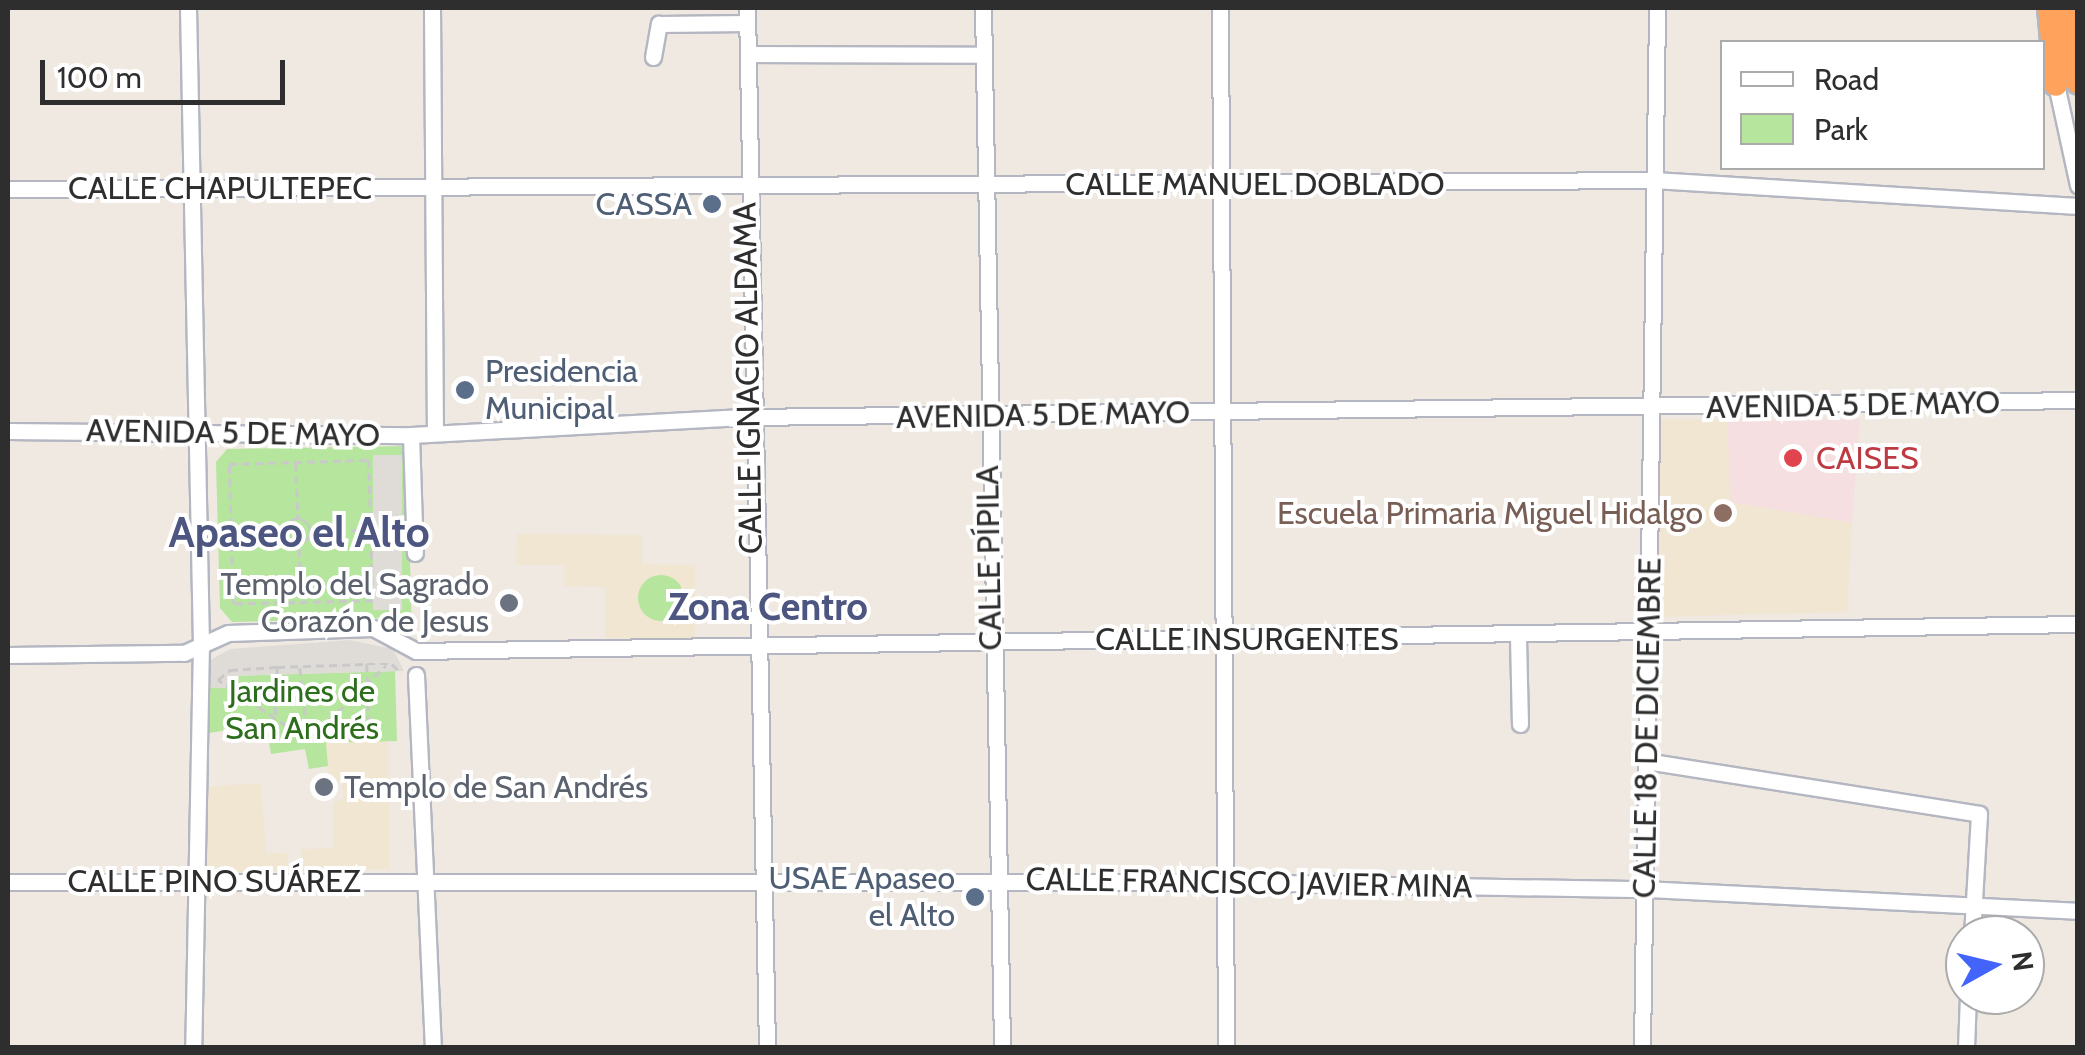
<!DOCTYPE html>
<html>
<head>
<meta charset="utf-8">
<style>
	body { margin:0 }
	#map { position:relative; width:2085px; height:1055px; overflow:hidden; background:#efe9e1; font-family:Cabin,sans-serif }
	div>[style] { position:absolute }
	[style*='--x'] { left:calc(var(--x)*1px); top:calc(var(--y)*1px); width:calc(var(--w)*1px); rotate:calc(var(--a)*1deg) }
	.education>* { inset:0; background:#f0e6d1 }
	.medical>* { inset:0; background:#f5dfe0 }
	.green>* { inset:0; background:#b6e59e }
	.round { border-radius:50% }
	.plaza>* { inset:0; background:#dfdcd8; transform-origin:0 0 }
	.path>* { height:2.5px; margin-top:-1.25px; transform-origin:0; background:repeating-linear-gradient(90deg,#c9c9c9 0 8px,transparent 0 13px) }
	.path>.ring { margin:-1.25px; padding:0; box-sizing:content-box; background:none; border:2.5px solid #c9c9c9; border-radius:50% }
	.roads { filter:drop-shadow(2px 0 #b4b7c1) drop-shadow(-2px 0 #b4b7c1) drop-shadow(0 2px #b4b7c1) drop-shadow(0 -2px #b4b7c1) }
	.minor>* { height:15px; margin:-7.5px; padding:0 7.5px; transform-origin:7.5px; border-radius:7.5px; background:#fff }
	.highway>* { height:22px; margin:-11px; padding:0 11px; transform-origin:11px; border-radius:11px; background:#ffa35c }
	.dots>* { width:28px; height:28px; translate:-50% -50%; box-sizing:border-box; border:5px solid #fff; border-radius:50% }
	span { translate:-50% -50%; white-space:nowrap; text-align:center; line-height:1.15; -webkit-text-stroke:8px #fff; paint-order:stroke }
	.street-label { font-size:32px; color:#2e2e2e }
	.service-label { font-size:32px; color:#4e5e75 }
	.right { translate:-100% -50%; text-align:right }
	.left { translate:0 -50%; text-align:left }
	.health-label { font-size:32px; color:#be3a42 }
	.education-label { font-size:32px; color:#785e54 }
	.worship-label { font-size:32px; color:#5b616d }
	.park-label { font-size:32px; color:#2c6e1b }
	.quarter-label { font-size:38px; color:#4d5680; font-weight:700 }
	.district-label { font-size:42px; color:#4d5680; font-weight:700 }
	.frame { position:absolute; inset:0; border:10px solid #2e2e2e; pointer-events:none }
	.legend { position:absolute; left:1720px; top:40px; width:325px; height:130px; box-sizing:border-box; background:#fff; border:2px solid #ababab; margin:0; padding:12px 18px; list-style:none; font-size:30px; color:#2e2e2e }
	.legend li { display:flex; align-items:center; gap:20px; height:50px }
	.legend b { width:50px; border:2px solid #ababab }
	.north { position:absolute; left:1945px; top:915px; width:100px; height:100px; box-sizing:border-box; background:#fff; border:2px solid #ababab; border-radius:50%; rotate:82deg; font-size:28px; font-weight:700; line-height:40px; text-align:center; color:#2e2e2e }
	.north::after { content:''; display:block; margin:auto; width:35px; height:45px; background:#4264fb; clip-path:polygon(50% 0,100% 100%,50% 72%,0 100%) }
	.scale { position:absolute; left:40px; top:60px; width:245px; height:45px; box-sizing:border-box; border:5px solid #2e2e2e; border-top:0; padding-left:12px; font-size:30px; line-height:35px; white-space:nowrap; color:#2e2e2e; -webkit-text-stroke:8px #fff; paint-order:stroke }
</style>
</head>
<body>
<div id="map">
	<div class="education">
		<i style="clip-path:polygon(1654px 419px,1727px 420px,1732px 502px,1852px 523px,1847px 612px,1655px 617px)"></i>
		<i style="clip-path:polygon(517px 534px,642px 535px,642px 564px,695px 565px,695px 639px,605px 638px,605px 587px,564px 586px,564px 565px,516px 565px)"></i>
		<i style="clip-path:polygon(388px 741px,390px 869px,302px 871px,301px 849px,334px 848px,333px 802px,344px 800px,342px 782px,330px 783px,325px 743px)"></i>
		<i style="clip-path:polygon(261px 783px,266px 853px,287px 853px,288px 871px,204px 873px,204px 787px)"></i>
	</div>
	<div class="medical">
		<i style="clip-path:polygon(1860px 419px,1852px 523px,1731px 502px,1727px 420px)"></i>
	</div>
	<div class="green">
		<i style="clip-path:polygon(407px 446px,412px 636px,387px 618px,232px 622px,220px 608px,216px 462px,227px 449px)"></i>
		<i class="round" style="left:638px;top:575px;width:46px;height:46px"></i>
		<i style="clip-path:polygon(395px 671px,397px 741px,326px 743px,328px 766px,309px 769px,305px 749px,271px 754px,266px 724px,203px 734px,201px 687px,227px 688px,227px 676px)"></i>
	</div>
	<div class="plaza">
		<i style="left:373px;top:455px;width:29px;height:155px"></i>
		<i style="clip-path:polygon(350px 640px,393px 649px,404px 671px,227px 676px,227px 688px,201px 687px,207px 662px,230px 649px)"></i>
	</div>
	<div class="path">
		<i style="--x:369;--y:460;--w:141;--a:88.4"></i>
		<i style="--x:373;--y:601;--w:140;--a:178.8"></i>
		<i style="--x:233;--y:604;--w:140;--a:-91.6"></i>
		<i style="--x:229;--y:464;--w:140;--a:-1.6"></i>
		<i style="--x:296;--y:463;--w:56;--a:88"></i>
		<i class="ring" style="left:285px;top:519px;width:23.5px;height:23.5px"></i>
		<i style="--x:312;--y:531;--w:57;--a:-1"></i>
		<i style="--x:232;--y:534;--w:52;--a:-2.2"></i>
		<i style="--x:299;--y:536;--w:63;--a:88.2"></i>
		<i style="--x:367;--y:664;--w:72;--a:88.4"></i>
		<i style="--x:369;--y:736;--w:61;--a:175.3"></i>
		<i style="--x:308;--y:741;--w:109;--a:-145.9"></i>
		<i style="--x:218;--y:680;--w:16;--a:-40"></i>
		<i style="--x:230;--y:670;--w:47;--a:-3.7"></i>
		<i style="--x:277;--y:667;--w:90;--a:-1.9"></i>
		<i style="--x:367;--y:664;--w:25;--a:0"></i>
		<i style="--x:392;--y:664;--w:13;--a:45"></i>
		<i style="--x:300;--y:668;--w:71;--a:83.6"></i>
		<i style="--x:275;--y:715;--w:47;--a:-87.6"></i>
		<i style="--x:309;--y:740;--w:107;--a:-44.2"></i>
	</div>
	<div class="roads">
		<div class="minor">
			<i style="--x:188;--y:8;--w:636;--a:88.83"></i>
			<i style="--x:201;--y:644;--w:404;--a:91.1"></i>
			<i style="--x:432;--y:8;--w:424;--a:89.6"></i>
			<i style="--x:747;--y:8;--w:1040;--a:88.9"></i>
			<i style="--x:983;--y:8;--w:1040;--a:88.95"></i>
			<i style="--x:1220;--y:8;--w:1040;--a:89.67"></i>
			<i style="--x:748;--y:54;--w:236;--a:0.2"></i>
			<i style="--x:653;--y:57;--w:34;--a:-80"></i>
			<i style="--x:659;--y:24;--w:88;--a:-0.7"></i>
			<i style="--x:2054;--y:75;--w:113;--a:77.7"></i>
			<i style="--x:8;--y:189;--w:1645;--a:-0.31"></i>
			<i style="--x:1653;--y:180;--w:426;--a:3.5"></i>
			<i style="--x:8;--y:431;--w:403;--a:0.6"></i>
			<i style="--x:411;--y:435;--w:337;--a:-3.1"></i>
			<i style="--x:748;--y:417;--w:1330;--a:-0.73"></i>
			<i style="--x:411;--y:435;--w:118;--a:88.1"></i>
			<i style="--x:1518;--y:637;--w:87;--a:88.7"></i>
			<i style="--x:416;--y:651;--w:1662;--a:-0.93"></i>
			<i style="--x:8;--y:655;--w:176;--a:-0.7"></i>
			<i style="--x:184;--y:653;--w:48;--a:-24.4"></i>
			<i style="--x:228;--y:633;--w:145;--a:-2"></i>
			<i style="--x:373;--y:628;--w:49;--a:28.1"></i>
			<i style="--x:416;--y:675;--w:373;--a:87.4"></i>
			<i style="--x:1646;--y:761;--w:337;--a:9"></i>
			<i style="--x:1979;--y:814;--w:121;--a:93.3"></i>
			<i style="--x:8;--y:882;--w:1216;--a:0"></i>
			<i style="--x:1224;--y:882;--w:422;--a:1"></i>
			<i style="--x:1646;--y:889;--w:433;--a:2.9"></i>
			<i style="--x:1642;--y:1048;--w:1040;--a:-89.17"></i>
			<i style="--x:1966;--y:1048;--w:53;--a:-87.8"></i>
		</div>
		<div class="highway">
			<i style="--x:2049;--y:8;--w:77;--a:84.8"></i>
			<i style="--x:2063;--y:8;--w:76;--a:78.5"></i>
		</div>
	</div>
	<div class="dots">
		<i style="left:712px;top:204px;background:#5c6f8a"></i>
		<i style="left:465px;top:390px;background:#5c6f8a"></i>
		<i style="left:1793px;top:458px;background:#e0444e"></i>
		<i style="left:1723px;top:513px;background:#8d6e63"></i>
		<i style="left:509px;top:603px;background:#6b7280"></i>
		<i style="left:324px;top:787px;background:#6b7280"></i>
		<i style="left:975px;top:897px;background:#5c6f8a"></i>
	</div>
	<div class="street-label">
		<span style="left:1255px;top:184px">CALLE MANUEL DOBLADO</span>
		<span style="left:220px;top:188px">CALLE CHAPULTEPEC</span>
		<span style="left:748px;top:378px;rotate:-91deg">CALLE IGNACIO ALDAMA</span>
		<span style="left:1853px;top:405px;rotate:-1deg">AVENIDA 5 DE MAYO</span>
		<span style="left:1043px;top:415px;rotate:-1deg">AVENIDA 5 DE MAYO</span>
		<span style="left:233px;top:433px;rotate:1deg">AVENIDA 5 DE MAYO</span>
		<span style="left:989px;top:558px;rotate:-91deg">CALLE PÍPILA</span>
		<span style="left:1247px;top:639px">CALLE INSURGENTES</span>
		<span style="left:1647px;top:728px;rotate:-89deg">CALLE 18 DE DICIEMBRE</span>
		<span style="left:214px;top:881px">CALLE PINO SUÁREZ</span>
		<span style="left:1249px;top:883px;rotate:1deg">CALLE FRANCISCO JAVIER MINA</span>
	</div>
	<div class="service-label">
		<span class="right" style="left:692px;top:204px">CASSA</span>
		<span class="left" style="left:485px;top:390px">Presidencia<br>Municipal</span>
		<span class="right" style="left:955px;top:897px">USAE Apaseo<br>el Alto</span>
	</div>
	<div class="health-label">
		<span class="left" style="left:1816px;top:458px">CAISES</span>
	</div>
	<div class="education-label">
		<span class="right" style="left:1703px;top:513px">Escuela Primaria Miguel Hidalgo</span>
	</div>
	<div class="worship-label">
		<span class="right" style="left:489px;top:603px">Templo del Sagrado<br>Corazón de Jesus</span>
		<span class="left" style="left:344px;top:787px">Templo de San Andrés</span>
	</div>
	<div class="park-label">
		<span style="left:302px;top:710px">Jardines de<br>San Andrés</span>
	</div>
	<div class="quarter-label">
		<span style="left:768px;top:607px">Zona Centro</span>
	</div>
	<div class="district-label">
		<span style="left:299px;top:532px">Apaseo el Alto</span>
	</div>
	<div class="frame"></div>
	<ul class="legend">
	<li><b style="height:12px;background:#fff"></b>Road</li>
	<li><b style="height:28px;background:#b6e59e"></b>Park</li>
	</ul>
	<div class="north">N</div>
	<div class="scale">100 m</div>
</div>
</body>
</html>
